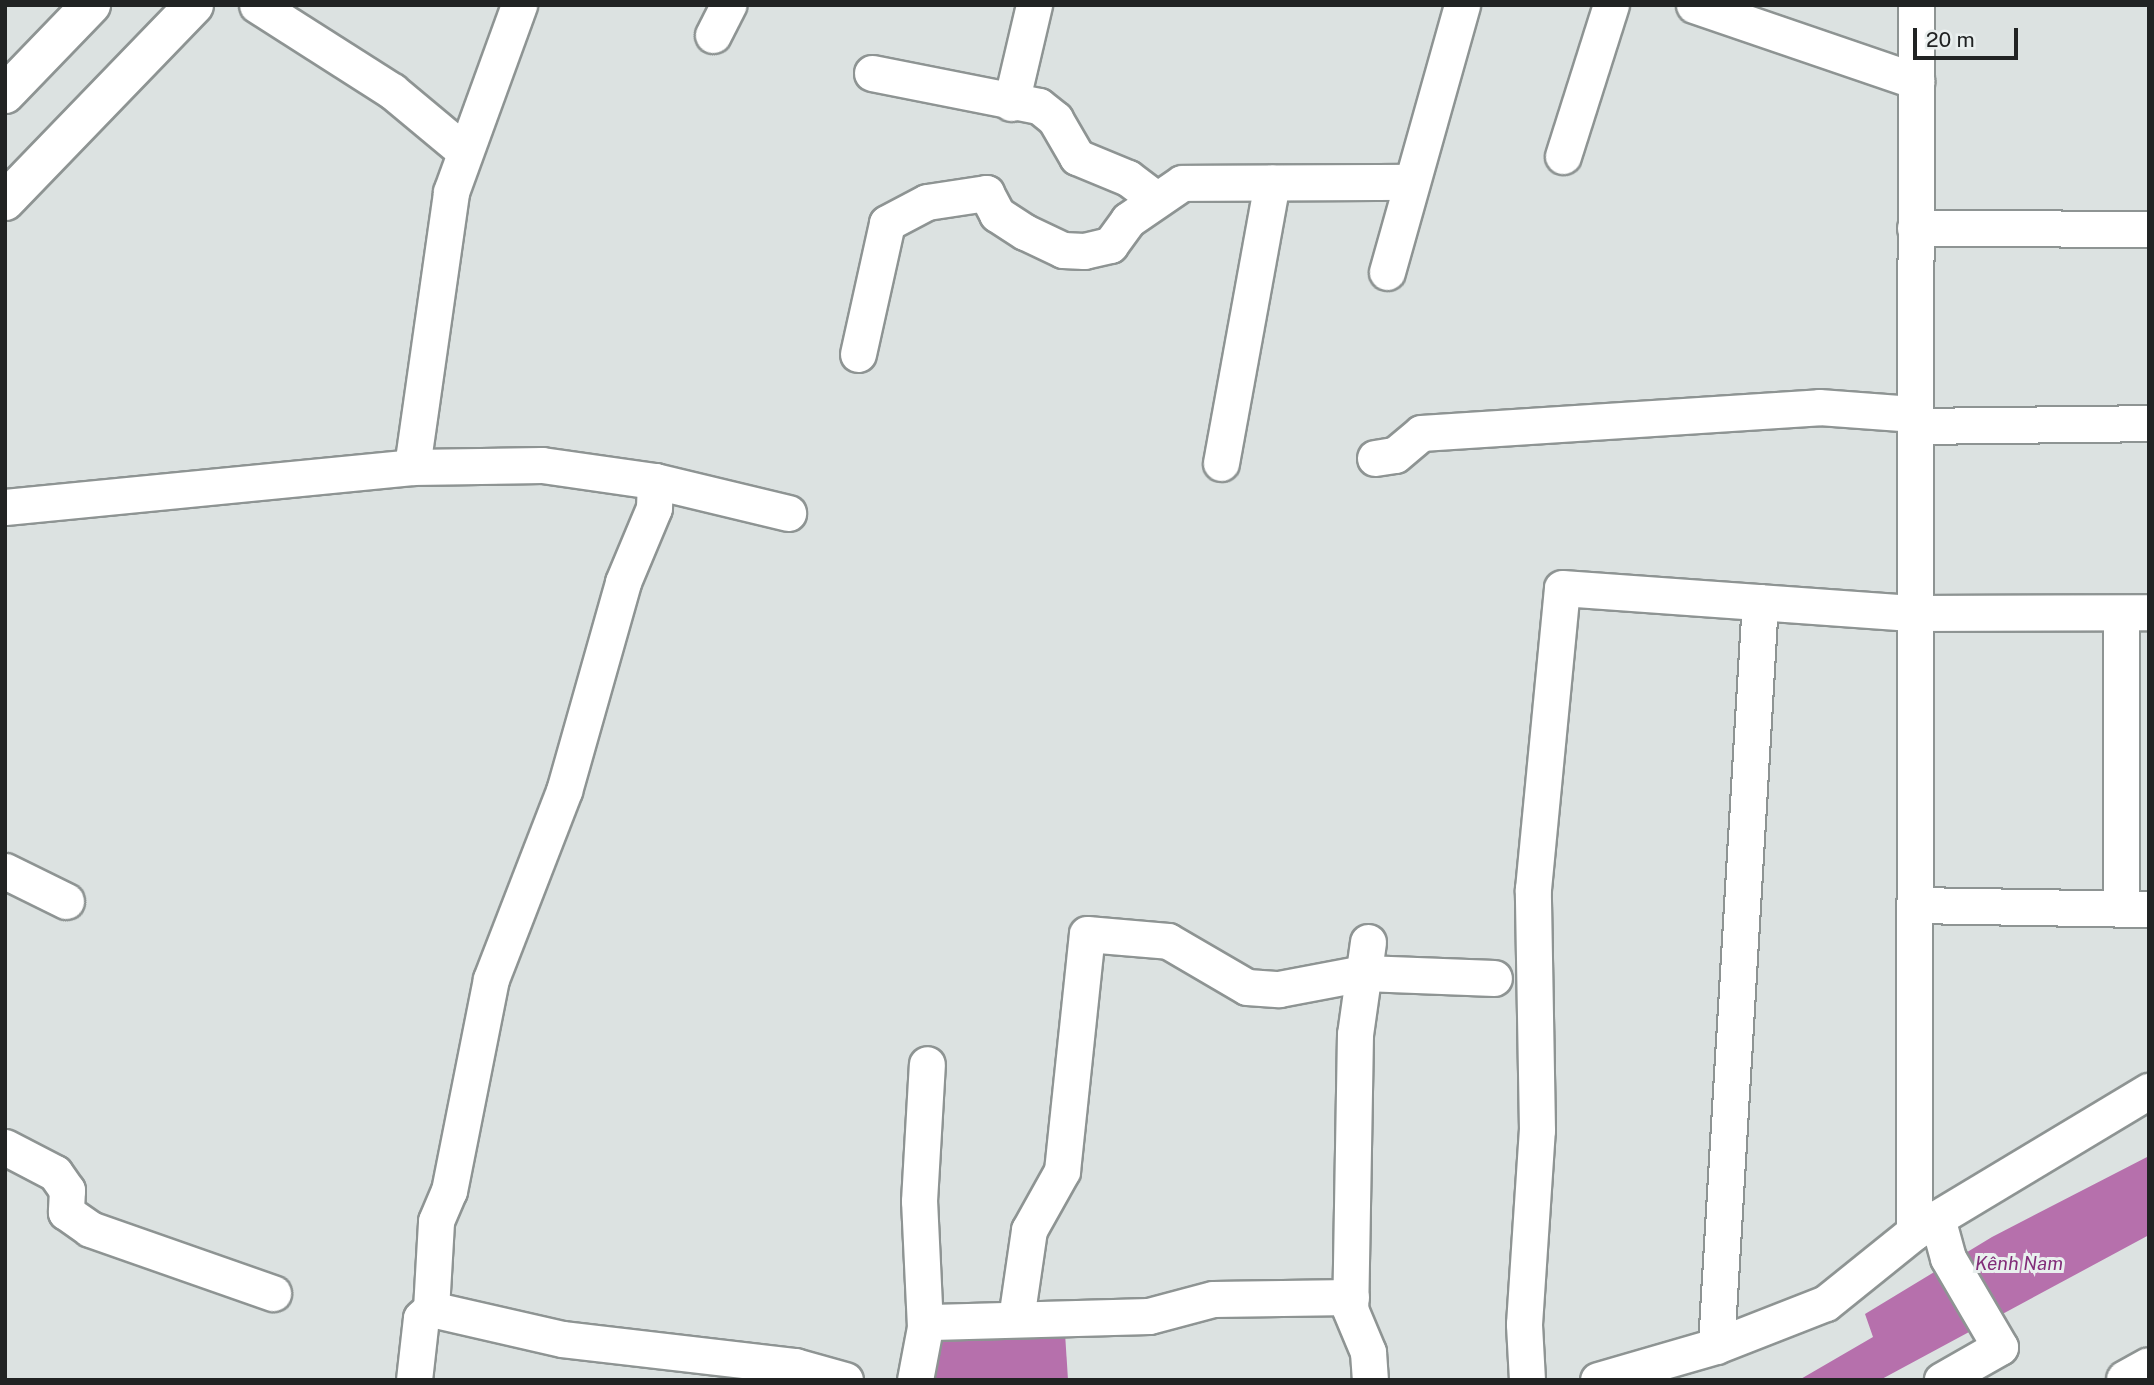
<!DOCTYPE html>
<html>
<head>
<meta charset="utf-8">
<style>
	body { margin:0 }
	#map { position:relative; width:2154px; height:1385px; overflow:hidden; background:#dce2e1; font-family:"Public Sans",sans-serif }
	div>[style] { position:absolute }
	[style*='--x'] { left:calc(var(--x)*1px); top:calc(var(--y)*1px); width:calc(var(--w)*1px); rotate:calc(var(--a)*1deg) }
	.water>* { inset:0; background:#b670ac }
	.roads { filter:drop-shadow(2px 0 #8e9493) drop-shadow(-2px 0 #8e9493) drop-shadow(0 2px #8e9493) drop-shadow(0 -2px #8e9493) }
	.minor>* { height:35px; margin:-17.5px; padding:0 17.5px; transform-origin:17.5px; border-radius:17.5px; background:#fff }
	.major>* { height:38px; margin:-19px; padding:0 19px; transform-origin:19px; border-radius:19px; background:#fff }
	.highway>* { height:38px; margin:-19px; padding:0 19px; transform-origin:19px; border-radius:19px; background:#fff }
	span { translate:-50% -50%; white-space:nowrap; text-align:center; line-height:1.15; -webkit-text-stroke:6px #e9efee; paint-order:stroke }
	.water-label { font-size:19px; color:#822d79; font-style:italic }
	.frame { position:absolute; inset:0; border:7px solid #212323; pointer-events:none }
	.scale { position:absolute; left:1913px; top:28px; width:105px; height:32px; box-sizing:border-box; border:4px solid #212323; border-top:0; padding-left:9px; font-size:21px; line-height:24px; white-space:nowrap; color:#212323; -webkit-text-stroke:5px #e9efee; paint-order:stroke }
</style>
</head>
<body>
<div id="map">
	<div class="water">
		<i style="clip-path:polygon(2149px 1156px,2149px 1235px,1880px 1380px,1799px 1380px,1873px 1337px,1865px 1314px,1992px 1237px)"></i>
		<i style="clip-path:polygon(1065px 1333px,1068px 1380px,926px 1380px,944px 1338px)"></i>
	</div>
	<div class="roads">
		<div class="minor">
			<i style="--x:257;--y:5;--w:160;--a:32.5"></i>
			<i style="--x:392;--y:91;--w:94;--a:39.8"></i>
			<i style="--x:1694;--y:5;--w:235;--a:18.9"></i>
			<i style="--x:713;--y:35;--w:34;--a:-63"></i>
			<i style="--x:872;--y:73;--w:170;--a:11.2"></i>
			<i style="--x:1039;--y:106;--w:21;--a:39"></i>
			<i style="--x:1055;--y:119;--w:44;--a:59.9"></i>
			<i style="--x:1077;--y:157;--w:55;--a:22.4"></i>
			<i style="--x:1128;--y:178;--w:34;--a:37"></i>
			<i style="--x:1011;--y:103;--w:101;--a:-76.8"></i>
			<i style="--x:1563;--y:156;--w:158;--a:-72.4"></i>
			<i style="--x:1915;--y:228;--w:234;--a:0.2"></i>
			<i style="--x:1387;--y:272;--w:277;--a:-74.3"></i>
			<i style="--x:858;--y:354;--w:134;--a:-77.5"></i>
			<i style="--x:887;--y:223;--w:45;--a:-27.7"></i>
			<i style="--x:927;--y:202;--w:60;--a:-8.7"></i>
			<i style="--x:986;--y:193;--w:24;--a:62"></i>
			<i style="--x:997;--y:214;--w:33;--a:33"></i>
			<i style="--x:1025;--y:232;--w:42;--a:25.3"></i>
			<i style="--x:1063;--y:250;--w:21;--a:3"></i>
			<i style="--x:1084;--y:251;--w:27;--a:-13"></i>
			<i style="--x:1110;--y:245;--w:31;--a:-54"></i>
			<i style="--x:1128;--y:220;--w:65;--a:-34.4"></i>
			<i style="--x:1182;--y:183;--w:229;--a:-0.3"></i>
			<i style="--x:1915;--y:426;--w:234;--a:-0.7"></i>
			<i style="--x:1375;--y:458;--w:20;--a:-9"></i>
			<i style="--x:1395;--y:455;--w:34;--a:-40"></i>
			<i style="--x:1421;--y:433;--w:399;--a:-3.7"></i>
			<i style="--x:1819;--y:407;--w:96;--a:4.2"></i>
			<i style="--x:1221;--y:463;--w:285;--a:-79.7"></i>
			<i style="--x:412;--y:467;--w:278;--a:-81.9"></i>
			<i style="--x:451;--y:192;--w:199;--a:-70"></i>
			<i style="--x:5;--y:507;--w:409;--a:-5.6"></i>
			<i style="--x:412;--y:467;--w:130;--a:-0.9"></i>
			<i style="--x:542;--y:465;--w:114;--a:8.1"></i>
			<i style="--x:655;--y:481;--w:137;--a:13.5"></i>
			<i style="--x:5;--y:871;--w:68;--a:26.2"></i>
			<i style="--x:1914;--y:905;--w:235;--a:1"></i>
			<i style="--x:2121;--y:909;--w:296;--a:-90"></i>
			<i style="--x:1368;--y:942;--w:93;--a:98"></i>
			<i style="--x:1355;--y:1034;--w:275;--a:91"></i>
			<i style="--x:1350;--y:1309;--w:47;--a:67.3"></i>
			<i style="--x:1368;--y:1352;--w:28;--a:86"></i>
			<i style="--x:5;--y:1147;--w:56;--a:27.5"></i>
			<i style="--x:55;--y:1173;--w:21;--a:55"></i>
			<i style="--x:67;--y:1190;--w:22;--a:93"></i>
			<i style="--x:66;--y:1212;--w:29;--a:35"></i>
			<i style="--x:90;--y:1229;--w:194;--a:19.3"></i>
			<i style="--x:1937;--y:1218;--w:41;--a:74.6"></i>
			<i style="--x:1948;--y:1258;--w:103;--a:59.7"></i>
			<i style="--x:2000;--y:1347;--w:67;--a:150.4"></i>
			<i style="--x:1914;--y:1232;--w:1227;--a:-89.91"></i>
			<i style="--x:431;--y:1309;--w:134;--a:12.9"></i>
			<i style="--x:562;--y:1339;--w:235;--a:6.6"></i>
			<i style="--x:795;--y:1366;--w:52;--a:15.6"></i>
			<i style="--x:1016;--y:1319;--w:90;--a:-81.7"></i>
			<i style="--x:1029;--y:1230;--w:68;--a:-60.8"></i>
			<i style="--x:1062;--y:1171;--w:238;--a:-84"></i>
			<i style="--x:1087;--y:934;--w:81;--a:4.9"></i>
			<i style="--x:1168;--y:941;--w:91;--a:30.2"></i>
			<i style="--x:1247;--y:987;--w:32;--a:4"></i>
			<i style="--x:1279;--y:989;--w:86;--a:-10.7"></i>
			<i style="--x:1364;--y:973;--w:130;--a:2.2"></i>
			<i style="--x:925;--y:1327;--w:9;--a:-36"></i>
			<i style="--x:932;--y:1322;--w:217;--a:-1.6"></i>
			<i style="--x:1149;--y:1316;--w:66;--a:-14.9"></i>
			<i style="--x:1213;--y:1299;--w:138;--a:-0.8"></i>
			<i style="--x:1716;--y:1346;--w:745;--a:-86.62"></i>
			<i style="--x:414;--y:1380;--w:62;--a:-83.6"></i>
			<i style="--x:421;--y:1318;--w:13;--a:-42"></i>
			<i style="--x:431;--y:1309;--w:88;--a:-86.7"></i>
			<i style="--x:436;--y:1221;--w:33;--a:-67"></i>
			<i style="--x:449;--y:1191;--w:216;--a:-78.8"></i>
			<i style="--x:491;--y:979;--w:202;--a:-68.8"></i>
			<i style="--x:564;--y:791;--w:217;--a:-74.2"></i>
			<i style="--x:623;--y:582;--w:80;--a:-67.3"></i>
			<i style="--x:654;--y:508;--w:27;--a:-88"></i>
			<i style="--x:915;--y:1380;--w:54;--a:-79.3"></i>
			<i style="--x:925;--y:1327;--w:126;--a:-92.7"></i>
			<i style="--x:919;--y:1201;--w:137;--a:-86.7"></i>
			<i style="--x:1527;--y:1380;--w:56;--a:-93.1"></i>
			<i style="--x:1524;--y:1324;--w:194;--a:-86.2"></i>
			<i style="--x:1537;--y:1130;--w:241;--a:-91"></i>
			<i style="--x:1533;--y:889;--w:302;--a:-84.5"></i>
			<i style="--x:1562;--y:588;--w:354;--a:4.1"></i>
			<i style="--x:1915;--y:613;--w:234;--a:-0.2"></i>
			<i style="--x:1598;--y:1380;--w:123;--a:-16.1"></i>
			<i style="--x:1716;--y:1346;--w:118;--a:-21.4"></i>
			<i style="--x:1826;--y:1303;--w:113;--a:-38.9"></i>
			<i style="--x:1914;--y:1232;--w:274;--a:-31"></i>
		</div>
		<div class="major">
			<i style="--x:5;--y:94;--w:124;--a:-46"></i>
			<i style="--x:5;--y:201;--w:272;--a:-46"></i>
		</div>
		<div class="highway">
			<i style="--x:2126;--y:1380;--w:26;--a:-29"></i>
		</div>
	</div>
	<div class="water-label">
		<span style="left:2019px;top:1264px">Kênh Nam</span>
	</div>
	<div class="frame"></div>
	<div class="scale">20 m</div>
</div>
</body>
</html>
